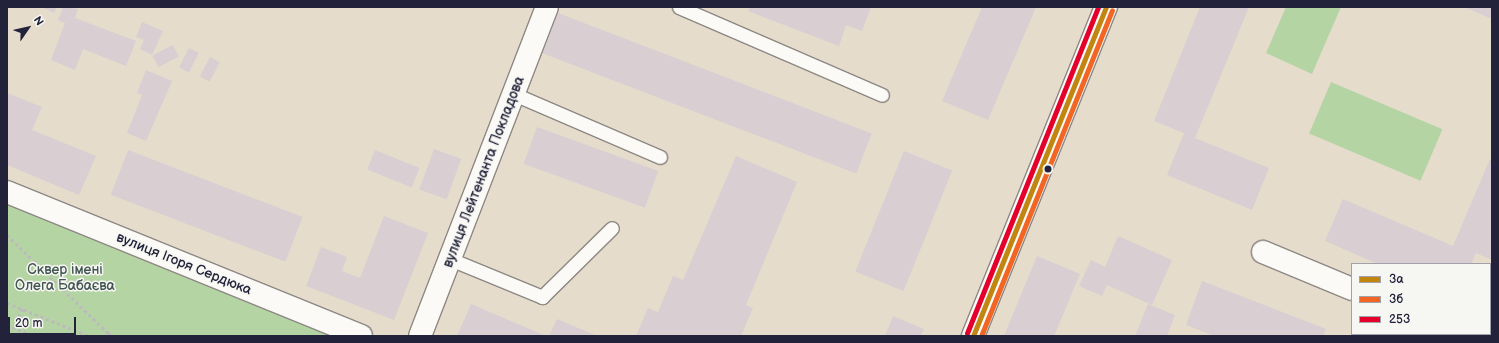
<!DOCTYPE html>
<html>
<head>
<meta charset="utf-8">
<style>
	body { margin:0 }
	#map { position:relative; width:1499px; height:343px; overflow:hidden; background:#e6dccc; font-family:"Balsamiq Sans",sans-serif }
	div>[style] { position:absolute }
	.green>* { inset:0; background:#b5d4a4; transform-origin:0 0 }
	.building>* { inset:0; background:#d9ced2; transform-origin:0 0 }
	.path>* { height:2.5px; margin-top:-1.25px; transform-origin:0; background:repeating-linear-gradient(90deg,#bcbaba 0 3px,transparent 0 6px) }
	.roads { filter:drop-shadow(1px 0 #8d8884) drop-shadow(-1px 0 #8d8884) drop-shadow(0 1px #8d8884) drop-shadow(0 -1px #8d8884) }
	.service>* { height:13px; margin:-6.5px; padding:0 6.5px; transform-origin:6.5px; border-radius:6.5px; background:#fbfaf7 }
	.minor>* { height:22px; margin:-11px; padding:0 11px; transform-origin:11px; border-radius:11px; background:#fbfaf7 }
	.tertiary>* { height:22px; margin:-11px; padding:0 11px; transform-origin:11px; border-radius:11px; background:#fbfaf7 }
	.bus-1>* { height:5px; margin:-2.5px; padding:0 2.5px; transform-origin:2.5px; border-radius:2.5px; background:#c2850f }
	.bus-2>* { height:5px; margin:-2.5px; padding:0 2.5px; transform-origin:2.5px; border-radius:2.5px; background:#f26522 }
	.bus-3>* { height:5px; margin:-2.5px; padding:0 2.5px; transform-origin:2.5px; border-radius:2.5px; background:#e4002b }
	.dots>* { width:11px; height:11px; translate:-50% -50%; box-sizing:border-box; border:2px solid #f6f6f2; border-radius:50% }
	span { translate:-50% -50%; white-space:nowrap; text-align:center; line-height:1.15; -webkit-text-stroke:3px #f6f6f2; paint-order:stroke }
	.street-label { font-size:14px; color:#22223b }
	.park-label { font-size:14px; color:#425551 }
	.frame { position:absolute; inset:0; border:8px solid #22223b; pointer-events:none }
	.legend { position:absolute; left:1351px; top:263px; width:140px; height:72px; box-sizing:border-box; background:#f6f6f2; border:1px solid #a1a1a9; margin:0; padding:5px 7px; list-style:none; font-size:12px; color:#22223b }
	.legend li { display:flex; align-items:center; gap:8px; height:20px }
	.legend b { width:20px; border:1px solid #a1a1a9 }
	.north { position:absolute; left:8px; top:8px; width:40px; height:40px; -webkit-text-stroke:3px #f6f6f2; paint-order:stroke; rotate:56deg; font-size:11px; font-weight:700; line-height:16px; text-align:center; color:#22223b }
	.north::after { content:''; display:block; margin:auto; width:14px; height:18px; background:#22223b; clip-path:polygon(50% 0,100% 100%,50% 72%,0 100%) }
	.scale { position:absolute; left:8px; top:317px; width:68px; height:18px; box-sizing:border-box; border:2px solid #22223b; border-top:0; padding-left:5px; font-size:12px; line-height:14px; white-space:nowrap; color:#22223b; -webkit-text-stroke:3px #f6f6f2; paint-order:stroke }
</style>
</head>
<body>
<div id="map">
	<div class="green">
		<div style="clip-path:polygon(1286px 7px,1341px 7px,1312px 74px,1266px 53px)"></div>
		<div style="left:1331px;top:82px;width:121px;height:56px;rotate:23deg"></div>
		<div style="clip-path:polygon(7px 191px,364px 336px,7px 336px)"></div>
	</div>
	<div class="building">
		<div style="clip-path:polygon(42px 7px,57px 7px,54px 13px)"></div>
		<div style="clip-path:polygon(63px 7px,78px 9px,75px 18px,136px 41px,126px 66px,83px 49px,75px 70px,51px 60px,65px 23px,58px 20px)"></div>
		<div style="clip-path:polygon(750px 7px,871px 7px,862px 31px,846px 25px,839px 46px,748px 11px)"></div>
		<div style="clip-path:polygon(982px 7px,1036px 7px,988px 120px,942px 101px)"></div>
		<div style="clip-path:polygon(1200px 7px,1249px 7px,1195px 138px,1269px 168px,1252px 210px,1167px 175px,1184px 133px,1154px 121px)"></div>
		<div style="clip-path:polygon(1464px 7px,1492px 7px,1492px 19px)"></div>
		<div style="left:558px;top:13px;width:336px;height:43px;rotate:21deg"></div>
		<div style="clip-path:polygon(142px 22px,163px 31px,152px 55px,140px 49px,144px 40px,136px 37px)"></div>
		<div style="left:173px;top:45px;width:13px;height:23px;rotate:63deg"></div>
		<div style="left:189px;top:48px;width:11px;height:22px;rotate:27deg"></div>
		<div style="left:210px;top:57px;width:11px;height:22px;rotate:27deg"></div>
		<div style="clip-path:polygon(146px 70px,172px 81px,146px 141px,127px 133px,142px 95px,137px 93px)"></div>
		<div style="clip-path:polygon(7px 93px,42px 107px,32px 130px,96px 156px,79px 195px,7px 165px)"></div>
		<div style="left:537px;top:127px;width:129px;height:39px;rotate:20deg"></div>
		<div style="left:434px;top:149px;width:29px;height:43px;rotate:20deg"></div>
		<div style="left:128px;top:150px;width:187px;height:48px;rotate:21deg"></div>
		<div style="left:375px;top:150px;width:48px;height:21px;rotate:22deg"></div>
		<div style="left:904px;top:151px;width:52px;height:130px;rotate:22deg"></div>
		<div style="clip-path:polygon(736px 156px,797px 182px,746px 305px,753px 308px,741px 336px,636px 336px,648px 308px,658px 312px,673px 276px,683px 280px)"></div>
		<div style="clip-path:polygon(1490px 159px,1492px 160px,1492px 260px,1476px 253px,1471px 264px,1378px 264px,1325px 241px,1343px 199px,1453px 246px)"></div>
		<div style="clip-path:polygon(384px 216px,428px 233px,394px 320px,306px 286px,321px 247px,347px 257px,342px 271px,360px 278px)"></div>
		<div style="clip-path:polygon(1118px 236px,1172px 260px,1152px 305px,1107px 285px,1102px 296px,1079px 286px,1091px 260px,1105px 267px)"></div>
		<div style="clip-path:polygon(1037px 256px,1080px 274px,1054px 336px,1004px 336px)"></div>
		<div style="clip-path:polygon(1202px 281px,1326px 329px,1323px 336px,1215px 336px,1186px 325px)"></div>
		<div style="clip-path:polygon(471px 304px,546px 336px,457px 336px)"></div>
		<div style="clip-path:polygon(1148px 304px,1175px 315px,1167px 336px,1135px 336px)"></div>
		<div style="clip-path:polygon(893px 316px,924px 329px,921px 336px,885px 336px)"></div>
		<div style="clip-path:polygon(557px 319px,597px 336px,549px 336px)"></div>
	</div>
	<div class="path">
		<div style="left:7px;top:235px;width:141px;rotate:44.1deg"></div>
		<div style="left:108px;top:333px;width:7px;rotate:27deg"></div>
		<div style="left:7px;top:303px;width:88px;rotate:21.9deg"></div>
		<div style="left:7px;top:325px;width:29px;rotate:22deg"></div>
		<div style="left:14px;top:328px;width:21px;rotate:-67deg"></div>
	</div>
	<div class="roads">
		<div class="service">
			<div style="left:679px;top:7px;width:221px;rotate:23.4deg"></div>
			<div style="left:514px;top:94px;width:159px;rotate:23.3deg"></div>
			<div style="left:450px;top:259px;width:100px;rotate:22.4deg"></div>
			<div style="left:542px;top:297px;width:98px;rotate:-44.6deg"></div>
		</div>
		<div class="minor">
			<div style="left:1263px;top:252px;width:96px;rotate:22.6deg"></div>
			<div style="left:1461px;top:334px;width:5px;rotate:22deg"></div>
			<div style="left:420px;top:336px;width:353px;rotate:-68.9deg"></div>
		</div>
		<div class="tertiary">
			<div style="left:7px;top:192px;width:382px;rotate:22.1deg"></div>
			<div style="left:973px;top:336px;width:355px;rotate:-68deg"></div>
		</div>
	</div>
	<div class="bus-1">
		<div style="left:973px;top:336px;width:355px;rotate:-68deg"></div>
	</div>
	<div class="bus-2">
		<div style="left:981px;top:336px;width:351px;rotate:-68.1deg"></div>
	</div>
	<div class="bus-3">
		<div style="left:967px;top:333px;width:351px;rotate:-68.1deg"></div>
	</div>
	<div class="dots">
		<div style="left:1048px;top:169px;background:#22223b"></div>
	</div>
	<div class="street-label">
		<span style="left:484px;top:172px;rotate:-69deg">вулиця Лейтенанта Покладова</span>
		<span style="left:184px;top:264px;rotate:22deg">вулиця Ігоря Сердюка</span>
	</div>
	<div class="park-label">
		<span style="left:65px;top:278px">Сквер імені<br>Олега Бабаєва</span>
	</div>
	<div class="frame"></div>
	<ul class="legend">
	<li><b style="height:5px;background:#c2850f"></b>3а</li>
	<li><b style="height:5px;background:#f26522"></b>3б</li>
	<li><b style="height:5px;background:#e4002b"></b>253</li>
	</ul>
	<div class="north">N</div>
	<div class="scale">20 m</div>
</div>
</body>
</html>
